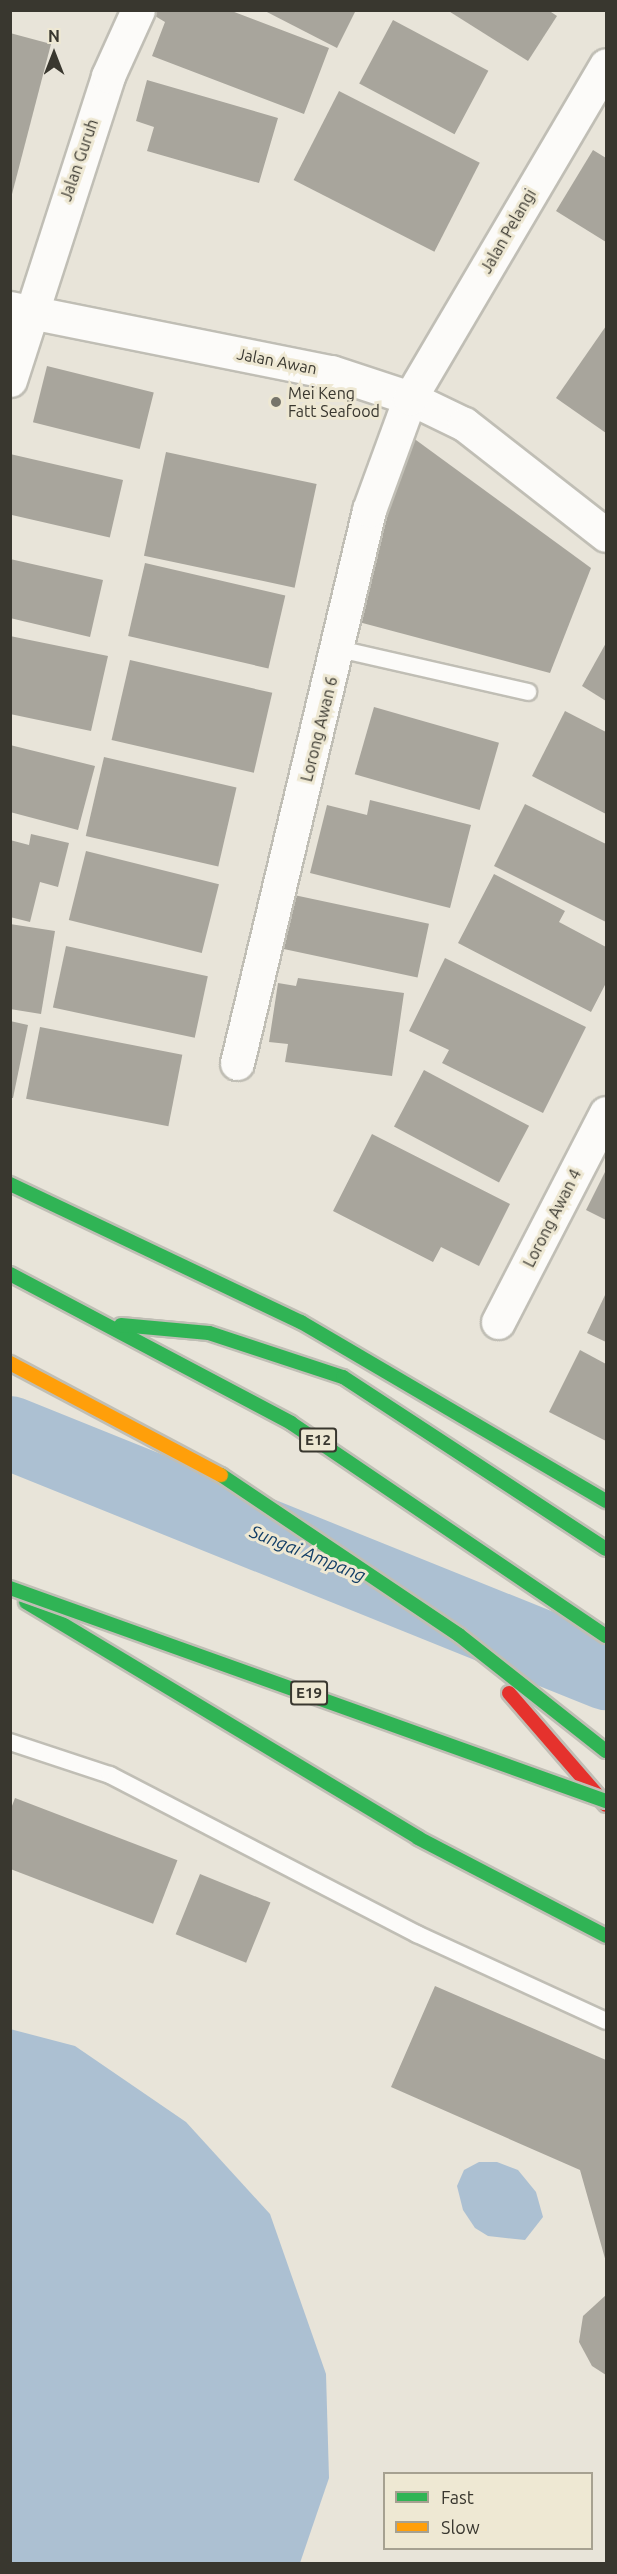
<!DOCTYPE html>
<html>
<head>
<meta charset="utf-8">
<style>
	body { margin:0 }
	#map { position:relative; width:617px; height:2574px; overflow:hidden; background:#e8e4d9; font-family:Ubuntu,sans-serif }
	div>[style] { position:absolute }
	.water>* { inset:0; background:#acc0d2 }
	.river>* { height:74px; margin:-37px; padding:0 37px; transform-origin:37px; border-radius:37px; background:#acc0d2 }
	.building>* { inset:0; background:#a8a59c; transform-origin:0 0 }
	.roads { filter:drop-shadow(2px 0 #c0beb5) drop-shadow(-2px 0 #c0beb5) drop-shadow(0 2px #c0beb5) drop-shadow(0 -2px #c0beb5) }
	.lane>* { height:16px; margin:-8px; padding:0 8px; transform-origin:8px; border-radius:8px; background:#fcfbf9 }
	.street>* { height:33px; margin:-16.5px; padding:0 16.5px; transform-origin:16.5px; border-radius:16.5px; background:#fcfbf9 }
	.fast>* { height:14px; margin:-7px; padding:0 7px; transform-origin:7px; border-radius:7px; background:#30b455 }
	.slow>* { height:14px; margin:-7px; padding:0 7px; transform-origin:7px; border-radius:7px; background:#ff9f0a }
	.jam>* { height:14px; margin:-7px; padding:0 7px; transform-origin:7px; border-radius:7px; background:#e5322d }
	.bridges { filter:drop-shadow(2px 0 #c0beb5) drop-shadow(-2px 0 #c0beb5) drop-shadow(0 2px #c0beb5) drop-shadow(0 -2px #c0beb5) }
	.fast-bridge>* { height:14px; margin:-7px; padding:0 7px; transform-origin:7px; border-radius:7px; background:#30b455 }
	.dots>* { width:16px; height:16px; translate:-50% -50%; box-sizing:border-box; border:3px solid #eee8d3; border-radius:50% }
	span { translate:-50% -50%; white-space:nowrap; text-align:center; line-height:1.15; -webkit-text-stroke:6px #eee8d3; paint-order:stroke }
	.shield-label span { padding:2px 4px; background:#eee8d3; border:2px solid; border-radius:4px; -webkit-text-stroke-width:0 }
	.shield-label { font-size:15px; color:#39372f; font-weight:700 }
	.street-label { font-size:16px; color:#39372f }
	.poi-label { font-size:16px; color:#39372f }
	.left { translate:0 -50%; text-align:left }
	.water-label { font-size:18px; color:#123e66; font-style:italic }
	.frame { position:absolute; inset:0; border:12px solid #39372f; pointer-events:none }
	.legend { position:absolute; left:383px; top:2472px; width:210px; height:78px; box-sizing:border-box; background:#eee8d3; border:2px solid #a6a191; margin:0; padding:8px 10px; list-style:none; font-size:18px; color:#39372f }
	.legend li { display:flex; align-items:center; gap:12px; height:30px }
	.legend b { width:30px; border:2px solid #a6a191 }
	.north { position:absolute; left:24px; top:24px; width:60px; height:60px; -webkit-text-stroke:4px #eee8d3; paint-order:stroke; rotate:0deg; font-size:16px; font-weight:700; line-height:24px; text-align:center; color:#39372f }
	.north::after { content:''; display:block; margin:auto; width:21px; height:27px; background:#39372f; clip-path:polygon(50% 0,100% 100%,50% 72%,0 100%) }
</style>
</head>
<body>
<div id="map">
	<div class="water">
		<div style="clip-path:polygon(10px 2029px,75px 2046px,186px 2122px,270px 2214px,326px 2374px,329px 2478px,300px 2563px,11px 2563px)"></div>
		<div style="clip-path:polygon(497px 2162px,518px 2170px,536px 2192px,543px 2217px,525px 2240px,488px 2236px,475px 2228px,463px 2210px,457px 2186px,464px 2170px,479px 2162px)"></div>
	</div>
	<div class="river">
		<div style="left:10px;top:1433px;width:643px;rotate:21.93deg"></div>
	</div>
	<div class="building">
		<div style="clip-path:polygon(145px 10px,229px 10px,329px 48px,304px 114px,152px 56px,165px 22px)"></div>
		<div style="clip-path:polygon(263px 10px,356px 10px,337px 48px)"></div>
		<div style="clip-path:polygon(447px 10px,548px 10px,557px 16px,528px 61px)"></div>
		<div style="left:393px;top:20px;width:108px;height:72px;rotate:28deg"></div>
		<div style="clip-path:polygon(10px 33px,51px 44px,11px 198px,10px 198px)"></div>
		<div style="clip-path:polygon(147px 80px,278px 118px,259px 183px,147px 151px,154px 127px,136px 121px)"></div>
		<div style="left:339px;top:91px;width:158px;height:100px;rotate:27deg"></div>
		<div style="clip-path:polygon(593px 150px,606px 158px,606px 242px,556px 211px)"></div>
		<div style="clip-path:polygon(606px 326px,606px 433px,556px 398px)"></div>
		<div style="left:47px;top:366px;width:110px;height:58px;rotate:14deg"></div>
		<div style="clip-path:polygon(405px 432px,591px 568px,550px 673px,355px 621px)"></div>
		<div style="left:166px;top:452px;width:154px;height:106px;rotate:12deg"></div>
		<div style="left:10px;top:454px;width:116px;height:59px;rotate:13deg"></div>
		<div style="clip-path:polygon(10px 559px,103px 580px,90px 637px,10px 618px)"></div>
		<div style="left:145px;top:563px;width:144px;height:75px;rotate:13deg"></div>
		<div style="clip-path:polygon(10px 636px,108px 656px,91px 731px,10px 714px)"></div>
		<div style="clip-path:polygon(606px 643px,606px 701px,582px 686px)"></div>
		<div style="left:130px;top:660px;width:146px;height:82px;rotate:13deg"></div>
		<div style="left:374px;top:707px;width:130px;height:70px;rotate:16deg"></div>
		<div style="clip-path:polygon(565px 711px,606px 732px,606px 814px,532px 776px)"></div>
		<div style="clip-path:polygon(10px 745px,95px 766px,78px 830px,10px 812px)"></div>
		<div style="left:104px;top:757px;width:136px;height:81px;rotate:13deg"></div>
		<div style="clip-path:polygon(370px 800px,471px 825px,450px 908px,310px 873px,327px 805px,367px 815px)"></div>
		<div style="clip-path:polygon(525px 804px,606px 844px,606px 922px,494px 866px)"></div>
		<div style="clip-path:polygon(31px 834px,69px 843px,58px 887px,40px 882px,30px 922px,10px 917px,10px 840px,29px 845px)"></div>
		<div style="left:86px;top:851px;width:137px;height:71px;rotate:14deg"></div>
		<div style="clip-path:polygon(494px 874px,565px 911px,559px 922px,606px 947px,606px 983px,591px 1012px,458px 943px)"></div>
		<div style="left:294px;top:895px;width:138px;height:55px;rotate:12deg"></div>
		<div style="clip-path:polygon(10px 924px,55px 931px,41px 1014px,10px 1009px)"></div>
		<div style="left:66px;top:946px;width:145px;height:63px;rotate:12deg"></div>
		<div style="clip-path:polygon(445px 958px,586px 1027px,543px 1113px,442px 1063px,449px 1050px,409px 1031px)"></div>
		<div style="clip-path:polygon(298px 978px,404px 993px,392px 1076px,285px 1062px,288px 1044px,269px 1042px,278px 983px,296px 986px)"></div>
		<div style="clip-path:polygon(10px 1021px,28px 1025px,13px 1098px,10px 1098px)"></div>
		<div style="left:40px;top:1027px;width:145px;height:73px;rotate:11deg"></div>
		<div style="left:424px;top:1070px;width:119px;height:64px;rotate:28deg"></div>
		<div style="clip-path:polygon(372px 1134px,510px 1204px,479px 1266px,441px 1247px,433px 1262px,333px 1211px)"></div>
		<div style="clip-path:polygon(606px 1170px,606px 1220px,586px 1210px)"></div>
		<div style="clip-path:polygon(606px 1293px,606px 1342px,587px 1333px)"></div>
		<div style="clip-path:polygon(580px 1350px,606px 1364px,606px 1441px,549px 1412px)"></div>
		<div style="left:15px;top:1798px;width:174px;height:68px;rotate:21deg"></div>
		<div style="left:200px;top:1874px;width:76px;height:65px;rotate:22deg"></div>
		<div style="clip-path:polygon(435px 1986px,606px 2060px,606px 2262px,580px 2170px,391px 2087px)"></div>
		<div style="clip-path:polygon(606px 2295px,606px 2375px,592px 2366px,579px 2342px,583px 2316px)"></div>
	</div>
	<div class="roads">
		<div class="lane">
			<div style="left:339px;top:649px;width:194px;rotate:12.8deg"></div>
			<div style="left:10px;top:1742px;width:105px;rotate:18.3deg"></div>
			<div style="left:110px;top:1775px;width:346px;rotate:27.4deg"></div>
			<div style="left:417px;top:1934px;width:208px;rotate:24.7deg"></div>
		</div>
		<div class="street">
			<div style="left:10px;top:308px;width:327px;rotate:11.3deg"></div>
			<div style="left:331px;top:372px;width:83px;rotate:18.2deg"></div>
			<div style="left:410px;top:398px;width:60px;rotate:25.7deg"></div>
			<div style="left:464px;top:424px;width:180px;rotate:38deg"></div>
			<div style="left:10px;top:380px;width:319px;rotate:-72.1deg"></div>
			<div style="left:108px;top:76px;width:72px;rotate:-65.6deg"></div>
			<div style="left:237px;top:1063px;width:569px;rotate:-76.57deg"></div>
			<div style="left:369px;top:510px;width:119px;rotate:-69.9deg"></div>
			<div style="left:410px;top:398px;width:386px;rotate:-59.5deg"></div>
			<div style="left:498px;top:1322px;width:235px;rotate:-62.7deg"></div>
		</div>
		<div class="fast">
			<div style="left:10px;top:1184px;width:322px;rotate:25.4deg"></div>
			<div style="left:301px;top:1322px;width:354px;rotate:30.4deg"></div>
			<div style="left:10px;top:1274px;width:318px;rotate:27.9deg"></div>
			<div style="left:291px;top:1423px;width:380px;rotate:34.1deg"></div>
			<div style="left:121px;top:1325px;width:88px;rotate:5.2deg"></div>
			<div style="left:209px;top:1333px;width:141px;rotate:18.2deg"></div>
			<div style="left:343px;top:1377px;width:314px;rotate:33.2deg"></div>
			<div style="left:221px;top:1475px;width:287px;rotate:33.9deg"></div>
			<div style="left:459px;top:1635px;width:187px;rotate:38.3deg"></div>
			<div style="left:26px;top:1602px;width:458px;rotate:31deg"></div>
			<div style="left:418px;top:1838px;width:212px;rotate:27.5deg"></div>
		</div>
		<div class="slow">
			<div style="left:10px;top:1363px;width:239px;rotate:28deg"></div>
		</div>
		<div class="jam">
			<div style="left:509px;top:1693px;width:148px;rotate:49.1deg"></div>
		</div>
	</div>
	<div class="bridges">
		<div class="fast-bridge">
			<div style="left:10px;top:1588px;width:633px;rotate:19.67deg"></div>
		</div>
	</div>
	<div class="dots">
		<div style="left:276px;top:402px;background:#76746a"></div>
	</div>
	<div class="shield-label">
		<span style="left:318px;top:1440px">E12</span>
		<span style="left:309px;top:1693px">E19</span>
	</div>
	<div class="street-label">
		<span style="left:79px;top:160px;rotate:-71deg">Jalan Guruh</span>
		<span style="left:508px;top:231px;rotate:-60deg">Jalan Pelangi</span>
		<span style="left:277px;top:361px;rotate:11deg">Jalan Awan</span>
		<span style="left:319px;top:729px;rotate:-76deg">Lorong Awan 6</span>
		<span style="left:552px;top:1218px;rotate:-63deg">Lorong Awan 4</span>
	</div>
	<div class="poi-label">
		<span class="left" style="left:288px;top:402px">Mei Keng<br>Fatt Seafood</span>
	</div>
	<div class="water-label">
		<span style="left:308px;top:1553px;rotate:22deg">Sungai Ampang</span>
	</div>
	<div class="frame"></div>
	<ul class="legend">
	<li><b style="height:8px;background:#30b455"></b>Fast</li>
	<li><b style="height:8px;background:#ff9f0a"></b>Slow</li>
	</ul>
	<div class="north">N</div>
</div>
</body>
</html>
